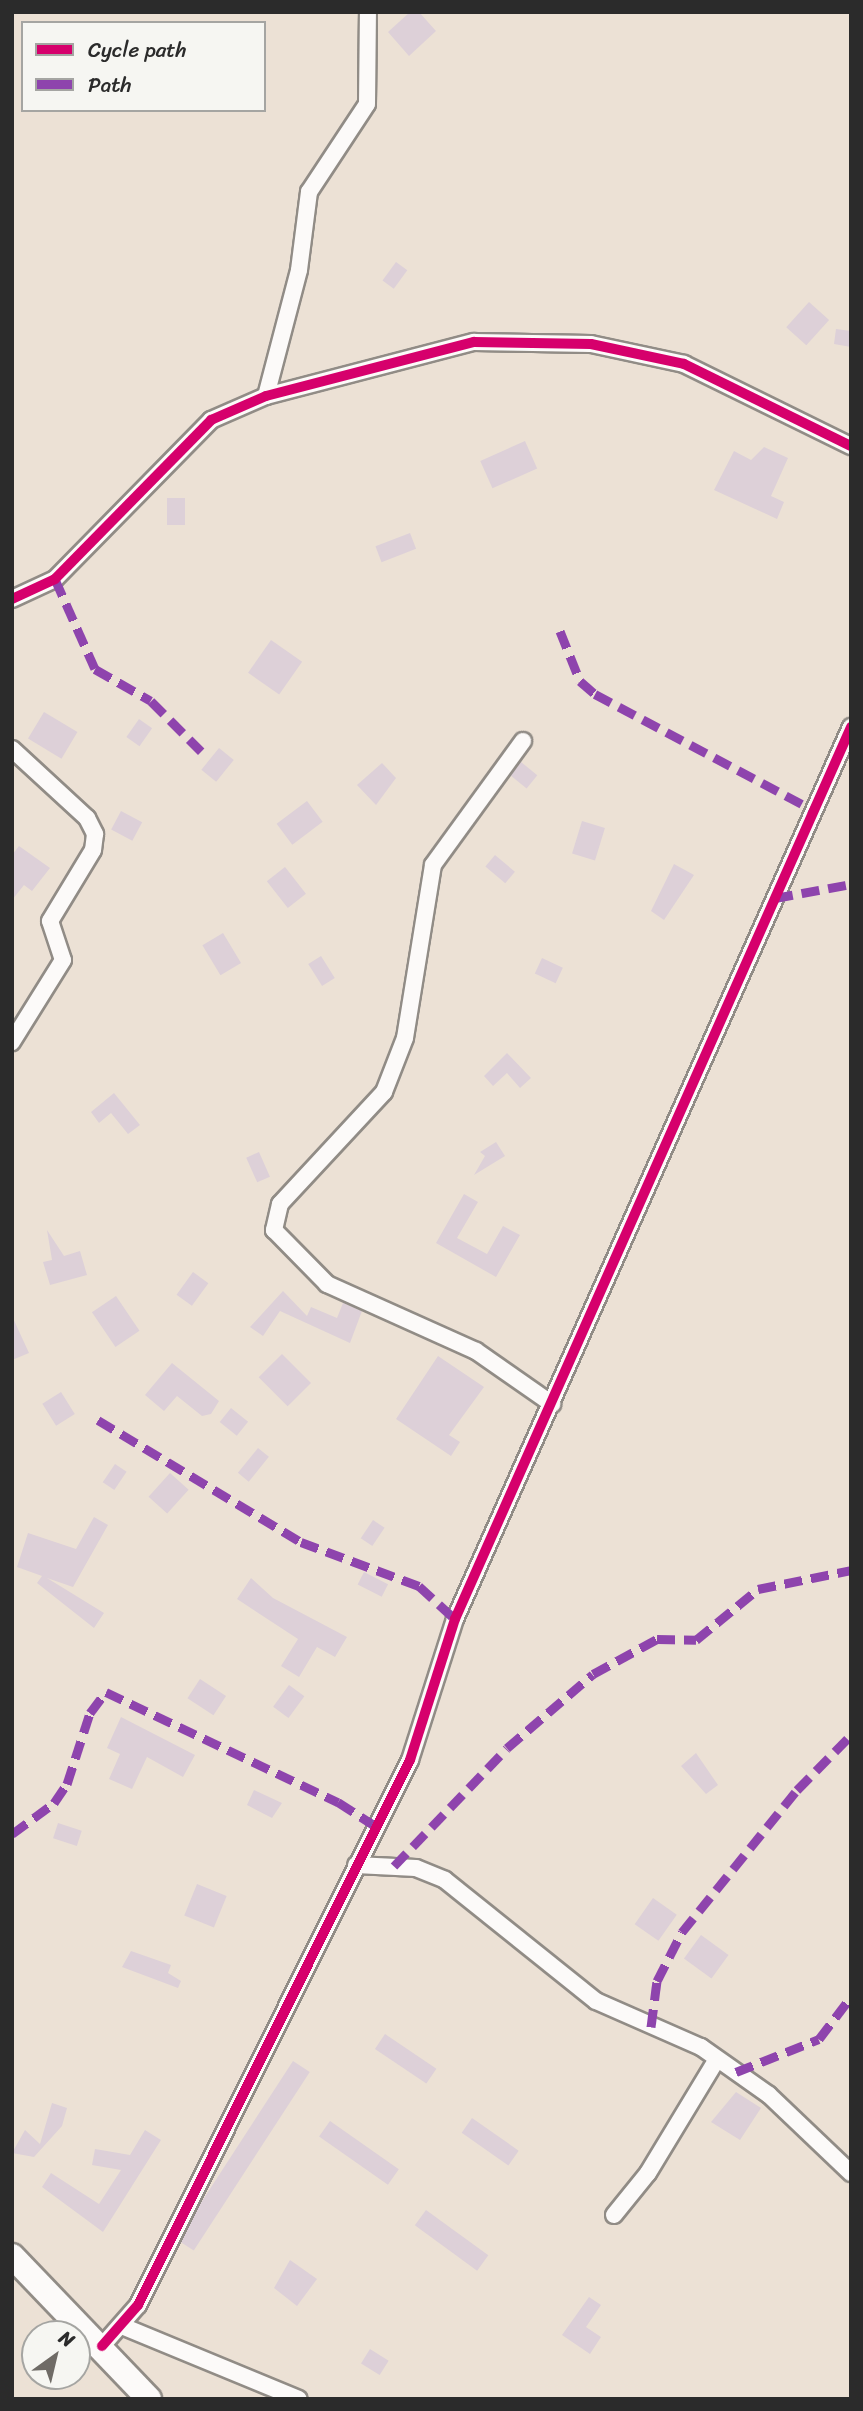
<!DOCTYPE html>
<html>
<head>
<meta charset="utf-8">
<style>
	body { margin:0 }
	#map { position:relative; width:863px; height:2411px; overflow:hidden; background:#ece1d5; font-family:Sriracha,sans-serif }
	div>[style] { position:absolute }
	.building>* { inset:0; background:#ddd0d8; transform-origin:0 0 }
	.roads { filter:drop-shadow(2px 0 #918c86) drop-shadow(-2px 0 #918c86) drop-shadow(0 2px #918c86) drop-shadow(0 -2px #918c86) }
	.street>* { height:16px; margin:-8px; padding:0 8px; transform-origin:8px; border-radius:8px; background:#fcfaf9 }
	.primary>* { height:24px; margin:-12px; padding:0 12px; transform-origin:12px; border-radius:12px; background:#fcfaf9 }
	.quiet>* { height:9px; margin-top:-4.5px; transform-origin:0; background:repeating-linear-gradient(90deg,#8e44ad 0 18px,transparent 0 27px) }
	.cycleway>* { height:10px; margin:-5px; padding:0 5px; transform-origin:5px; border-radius:5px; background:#d6006c }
	span { translate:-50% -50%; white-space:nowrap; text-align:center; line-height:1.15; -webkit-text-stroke:7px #f6f6f2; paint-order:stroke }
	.frame { position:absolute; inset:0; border:14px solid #2b2b2b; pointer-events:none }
	.legend { position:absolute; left:21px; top:21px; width:245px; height:91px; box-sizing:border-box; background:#f6f6f2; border:2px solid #a5a5a2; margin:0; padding:9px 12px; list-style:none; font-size:21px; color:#2b2b2b }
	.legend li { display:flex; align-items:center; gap:14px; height:35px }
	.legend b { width:35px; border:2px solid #a5a5a2 }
	.north { position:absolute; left:21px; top:2320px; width:70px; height:70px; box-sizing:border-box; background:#f6f6f2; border:2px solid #a5a5a2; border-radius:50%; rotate:34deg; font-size:19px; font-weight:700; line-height:28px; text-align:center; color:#2b2b2b }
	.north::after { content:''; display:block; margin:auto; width:24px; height:32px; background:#6f6b66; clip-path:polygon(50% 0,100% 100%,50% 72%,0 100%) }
</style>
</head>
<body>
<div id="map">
	<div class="building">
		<div style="clip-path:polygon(410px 12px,419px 12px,436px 31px,409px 56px,388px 32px)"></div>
		<div style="left:396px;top:262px;width:14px;height:23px;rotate:36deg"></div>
		<div style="left:809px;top:302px;width:27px;height:34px;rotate:42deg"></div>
		<div style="clip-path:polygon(836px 329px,851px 331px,851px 347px,834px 344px)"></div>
		<div style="left:525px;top:441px;width:30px;height:49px;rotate:66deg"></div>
		<div style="clip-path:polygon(764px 447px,788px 458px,771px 496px,784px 502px,777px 519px,714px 490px,734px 451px,751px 460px)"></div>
		<div style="left:167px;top:498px;width:18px;height:27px"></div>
		<div style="left:410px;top:533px;width:17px;height:37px;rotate:69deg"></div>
		<div style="left:271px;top:640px;width:38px;height:40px;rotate:35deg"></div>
		<div style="left:44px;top:712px;width:39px;height:31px;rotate:31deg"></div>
		<div style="left:139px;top:719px;width:16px;height:22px;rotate:35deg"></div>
		<div style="left:219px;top:748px;width:19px;height:28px;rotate:39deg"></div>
		<div style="left:521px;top:762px;width:21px;height:17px;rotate:39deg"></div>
		<div style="clip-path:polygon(382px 763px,396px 778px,376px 805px,357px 785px)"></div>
		<div style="left:307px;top:801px;width:26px;height:38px;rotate:53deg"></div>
		<div style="left:121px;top:811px;width:24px;height:21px;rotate:28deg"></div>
		<div style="left:582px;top:821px;width:24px;height:34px;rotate:17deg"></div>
		<div style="clip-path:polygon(19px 846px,50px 868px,32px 891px,24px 885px,12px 900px,12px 855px)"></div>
		<div style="left:495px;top:855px;width:26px;height:15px;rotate:40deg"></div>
		<div style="clip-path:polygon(674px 864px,694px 875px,664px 920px,651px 911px)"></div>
		<div style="left:285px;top:867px;width:34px;height:23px;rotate:52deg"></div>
		<div style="left:223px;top:933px;width:35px;height:24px;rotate:59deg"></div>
		<div style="left:321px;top:956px;width:26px;height:15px;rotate:58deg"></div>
		<div style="left:542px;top:958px;width:23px;height:17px;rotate:25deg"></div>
		<div style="clip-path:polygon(507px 1053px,531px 1078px,520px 1088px,507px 1073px,493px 1086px,484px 1076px)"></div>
		<div style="clip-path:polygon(114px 1093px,140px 1125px,128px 1134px,111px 1113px,99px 1123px,91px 1112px)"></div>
		<div style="clip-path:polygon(496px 1142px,505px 1156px,474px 1175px,485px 1156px,480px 1152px)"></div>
		<div style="left:259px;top:1152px;width:27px;height:14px;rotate:66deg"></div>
		<div style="clip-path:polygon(464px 1194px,478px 1202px,457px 1238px,487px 1254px,503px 1226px,520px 1235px,496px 1277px,436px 1243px)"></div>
		<div style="clip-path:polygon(47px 1230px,64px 1256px,80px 1251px,87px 1275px,50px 1285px,43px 1262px,52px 1260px)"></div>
		<div style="left:193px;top:1272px;width:19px;height:28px;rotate:36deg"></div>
		<div style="clip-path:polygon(283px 1291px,307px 1316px,311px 1307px,337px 1318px,343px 1303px,362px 1311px,350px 1343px,280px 1311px,263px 1336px,250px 1327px)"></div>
		<div style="left:116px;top:1296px;width:42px;height:29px;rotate:56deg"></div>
		<div style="clip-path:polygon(12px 1316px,29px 1353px,12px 1360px)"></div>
		<div style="left:282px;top:1354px;width:41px;height:33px;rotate:45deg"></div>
		<div style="clip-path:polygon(438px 1356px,484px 1387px,449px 1435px,460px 1442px,451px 1456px,396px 1419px)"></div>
		<div style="clip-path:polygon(172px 1363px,219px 1401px,211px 1414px,202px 1416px,177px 1396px,164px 1411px,145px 1395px)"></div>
		<div style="left:61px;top:1392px;width:26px;height:22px;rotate:58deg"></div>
		<div style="left:231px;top:1408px;width:22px;height:18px;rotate:39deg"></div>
		<div style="left:258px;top:1448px;width:14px;height:32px;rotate:39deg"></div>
		<div style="left:115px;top:1464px;width:14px;height:22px;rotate:34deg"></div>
		<div style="left:170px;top:1473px;width:25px;height:32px;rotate:42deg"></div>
		<div style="clip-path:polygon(94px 1517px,108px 1525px,73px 1587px,47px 1578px,104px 1613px,94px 1628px,37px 1583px,42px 1576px,17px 1567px,28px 1533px,76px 1549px)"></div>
		<div style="left:373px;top:1520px;width:14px;height:22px;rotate:34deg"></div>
		<div style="left:364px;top:1572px;width:27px;height:14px;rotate:27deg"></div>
		<div style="clip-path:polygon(251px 1578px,273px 1598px,347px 1637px,335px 1657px,317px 1647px,299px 1677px,281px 1666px,298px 1639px,237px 1599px)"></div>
		<div style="left:200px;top:1679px;width:31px;height:23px;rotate:33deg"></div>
		<div style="left:289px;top:1685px;width:19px;height:27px;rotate:36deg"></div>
		<div style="clip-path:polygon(121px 1717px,195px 1755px,183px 1777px,147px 1757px,132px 1789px,109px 1779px,120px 1754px,107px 1748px)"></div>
		<div style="clip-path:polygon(696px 1753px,718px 1785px,706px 1794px,681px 1766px)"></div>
		<div style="clip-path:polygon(254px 1790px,282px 1803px,272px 1818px,247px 1805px)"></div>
		<div style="left:58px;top:1823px;width:25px;height:16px;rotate:18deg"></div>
		<div style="left:197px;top:1884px;width:32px;height:34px;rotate:22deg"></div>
		<div style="left:653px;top:1898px;width:29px;height:32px;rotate:35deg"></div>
		<div style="left:701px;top:1935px;width:34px;height:29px;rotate:36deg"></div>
		<div style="clip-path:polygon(131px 1951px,171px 1965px,168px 1973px,181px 1981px,178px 1988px,122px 1967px)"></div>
		<div style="left:385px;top:2034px;width:62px;height:18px;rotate:34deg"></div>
		<div style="left:293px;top:2061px;width:20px;height:213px;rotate:33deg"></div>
		<div style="clip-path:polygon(736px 2092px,761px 2108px,740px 2140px,711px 2122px)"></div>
		<div style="clip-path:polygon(52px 2103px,67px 2108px,62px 2126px,34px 2157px,12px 2153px,25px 2130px,40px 2144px)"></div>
		<div style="left:472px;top:2118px;width:57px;height:18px;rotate:35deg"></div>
		<div style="left:330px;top:2121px;width:84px;height:19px;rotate:35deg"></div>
		<div style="clip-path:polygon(145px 2130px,161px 2140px,103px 2232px,42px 2187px,51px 2173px,99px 2204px,121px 2170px,92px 2165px,95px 2149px,130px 2155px)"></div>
		<div style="left:426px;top:2210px;width:77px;height:19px;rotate:36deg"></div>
		<div style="clip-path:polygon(290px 2260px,317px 2279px,297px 2306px,274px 2288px)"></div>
		<div style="clip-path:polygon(589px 2297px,601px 2305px,586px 2327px,601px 2337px,590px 2354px,562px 2335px)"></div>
		<div style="left:370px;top:2349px;width:22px;height:17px;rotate:32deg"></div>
	</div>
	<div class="roads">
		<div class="street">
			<div style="left:266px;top:396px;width:130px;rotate:-75.3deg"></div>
			<div style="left:299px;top:270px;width:79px;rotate:-82.7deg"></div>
			<div style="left:309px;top:192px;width:105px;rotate:-56.6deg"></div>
			<div style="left:367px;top:104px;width:92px;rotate:-89.4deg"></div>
			<div style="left:12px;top:599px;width:47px;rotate:-24.9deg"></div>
			<div style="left:55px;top:579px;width:223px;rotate:-45.5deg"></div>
			<div style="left:211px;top:420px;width:60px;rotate:-23.6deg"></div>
			<div style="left:266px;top:396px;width:215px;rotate:-14.6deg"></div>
			<div style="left:474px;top:342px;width:117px;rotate:1deg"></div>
			<div style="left:591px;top:344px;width:95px;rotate:12.1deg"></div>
			<div style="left:684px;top:364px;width:186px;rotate:26.2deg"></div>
			<div style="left:523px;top:741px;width:153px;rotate:126deg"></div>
			<div style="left:433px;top:865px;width:175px;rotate:99.2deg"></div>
			<div style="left:405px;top:1038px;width:58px;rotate:111.3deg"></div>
			<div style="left:384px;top:1092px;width:153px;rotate:132.9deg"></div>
			<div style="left:280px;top:1204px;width:27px;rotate:103deg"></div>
			<div style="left:274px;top:1230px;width:76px;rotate:45.5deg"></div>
			<div style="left:327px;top:1284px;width:163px;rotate:24.2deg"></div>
			<div style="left:476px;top:1351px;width:93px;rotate:34.9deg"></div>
			<div style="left:12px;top:749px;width:102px;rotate:42.6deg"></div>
			<div style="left:87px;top:818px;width:18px;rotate:63deg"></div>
			<div style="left:95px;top:834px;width:16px;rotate:97deg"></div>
			<div style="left:93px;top:850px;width:83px;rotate:121.2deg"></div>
			<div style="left:50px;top:921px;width:41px;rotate:71.6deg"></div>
			<div style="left:63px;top:960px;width:97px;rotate:121.9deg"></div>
			<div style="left:356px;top:1865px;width:60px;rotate:2.9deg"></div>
			<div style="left:416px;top:1868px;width:31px;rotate:22deg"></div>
			<div style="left:445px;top:1880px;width:193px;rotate:38.7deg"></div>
			<div style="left:596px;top:2001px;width:115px;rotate:23.7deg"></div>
			<div style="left:701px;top:2047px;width:83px;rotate:35.2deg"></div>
			<div style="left:769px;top:2095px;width:113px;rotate:43.6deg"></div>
			<div style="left:614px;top:2215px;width:54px;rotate:-51deg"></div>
			<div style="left:648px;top:2173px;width:133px;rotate:-58.8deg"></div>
			<div style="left:122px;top:2326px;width:191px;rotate:22.4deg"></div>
			<div style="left:102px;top:2346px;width:55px;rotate:-48.7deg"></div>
			<div style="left:138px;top:2305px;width:609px;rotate:-63.48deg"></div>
			<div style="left:410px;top:1760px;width:148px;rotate:-72.3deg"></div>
			<div style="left:455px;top:1619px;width:976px;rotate:-66.06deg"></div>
		</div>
		<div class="primary">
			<div style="left:12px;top:2256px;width:198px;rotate:46.2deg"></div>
		</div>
	</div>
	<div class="quiet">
		<div style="left:55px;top:579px;width:98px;rotate:66deg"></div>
		<div style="left:95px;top:669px;width:64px;rotate:29.7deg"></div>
		<div style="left:151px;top:701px;width:71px;rotate:45deg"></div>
		<div style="left:560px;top:631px;width:54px;rotate:68.2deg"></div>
		<div style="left:580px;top:681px;width:20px;rotate:41deg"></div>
		<div style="left:595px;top:694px;width:249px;rotate:28deg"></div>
		<div style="left:775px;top:898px;width:77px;rotate:-10.4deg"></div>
		<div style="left:98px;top:1420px;width:237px;rotate:31deg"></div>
		<div style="left:301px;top:1542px;width:126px;rotate:20.4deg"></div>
		<div style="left:419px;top:1586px;width:49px;rotate:42.5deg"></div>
		<div style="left:12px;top:1834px;width:52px;rotate:-36.4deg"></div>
		<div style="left:54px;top:1803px;width:23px;rotate:-56deg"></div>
		<div style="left:67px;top:1784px;width:75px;rotate:-72.1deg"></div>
		<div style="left:90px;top:1713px;width:26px;rotate:-53deg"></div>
		<div style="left:106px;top:1692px;width:257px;rotate:25.4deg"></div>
		<div style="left:338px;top:1802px;width:46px;rotate:32.7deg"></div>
		<div style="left:394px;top:1866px;width:163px;rotate:-46.2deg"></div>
		<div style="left:507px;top:1748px;width:113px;rotate:-40.7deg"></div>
		<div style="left:593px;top:1674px;width:73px;rotate:-28.7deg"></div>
		<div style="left:657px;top:1639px;width:39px;rotate:1deg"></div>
		<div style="left:696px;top:1640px;width:80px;rotate:-39.4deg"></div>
		<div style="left:758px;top:1589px;width:95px;rotate:-11.5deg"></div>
		<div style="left:651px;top:2027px;width:46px;rotate:-82.6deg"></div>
		<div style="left:657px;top:1981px;width:55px;rotate:-63deg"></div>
		<div style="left:682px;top:1932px;width:183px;rotate:-51deg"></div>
		<div style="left:797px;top:1790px;width:77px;rotate:-45.5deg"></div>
		<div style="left:736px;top:2072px;width:89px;rotate:-21.7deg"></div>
		<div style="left:819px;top:2039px;width:53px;rotate:-52.7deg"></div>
	</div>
	<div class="cycleway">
		<div style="left:12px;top:599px;width:47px;rotate:-24.9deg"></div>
		<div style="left:55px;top:579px;width:223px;rotate:-45.5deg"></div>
		<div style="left:211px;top:420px;width:60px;rotate:-23.6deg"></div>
		<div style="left:266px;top:396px;width:215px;rotate:-14.6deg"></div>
		<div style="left:474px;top:342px;width:117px;rotate:1deg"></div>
		<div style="left:591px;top:344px;width:95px;rotate:12.1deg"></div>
		<div style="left:684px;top:364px;width:186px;rotate:26.2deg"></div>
		<div style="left:102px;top:2346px;width:55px;rotate:-48.7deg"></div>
		<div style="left:138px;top:2305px;width:609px;rotate:-63.48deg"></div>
		<div style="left:410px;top:1760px;width:148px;rotate:-72.3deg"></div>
		<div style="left:455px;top:1619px;width:976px;rotate:-66.06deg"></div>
	</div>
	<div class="frame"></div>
	<ul class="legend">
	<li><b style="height:9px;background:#d6006c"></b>Cycle path</li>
	<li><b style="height:9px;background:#8e44ad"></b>Path</li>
	</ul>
	<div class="north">N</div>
</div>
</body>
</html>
